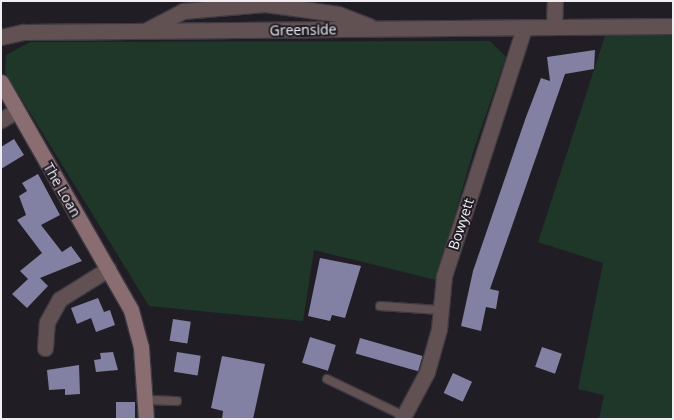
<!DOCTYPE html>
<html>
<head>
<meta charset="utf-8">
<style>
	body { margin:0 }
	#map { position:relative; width:674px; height:420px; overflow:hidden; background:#211d25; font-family:"Open Sans",sans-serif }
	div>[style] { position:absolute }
	.green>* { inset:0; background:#1e3728 }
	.building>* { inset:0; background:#8281a4; transform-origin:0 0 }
	.roads { filter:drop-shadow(1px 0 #3e3a42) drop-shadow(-1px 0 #3e3a42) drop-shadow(0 1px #3e3a42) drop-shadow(0 -1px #3e3a42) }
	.lane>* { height:8px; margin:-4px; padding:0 4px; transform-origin:4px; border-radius:4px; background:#625153 }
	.street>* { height:15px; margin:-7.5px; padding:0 7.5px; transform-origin:7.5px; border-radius:7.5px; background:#625153 }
	.secondary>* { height:15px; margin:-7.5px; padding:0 7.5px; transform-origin:7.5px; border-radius:7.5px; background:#896d70 }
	span { translate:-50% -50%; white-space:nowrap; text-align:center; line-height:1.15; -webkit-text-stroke:4px #211d25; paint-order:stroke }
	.street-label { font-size:14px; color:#f0edf3 }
	.frame { position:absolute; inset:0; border:2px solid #f0edf3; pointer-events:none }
</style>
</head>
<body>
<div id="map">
	<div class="green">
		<div style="clip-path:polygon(616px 29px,673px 30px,673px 419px,599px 419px,604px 395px,578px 389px,603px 263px,538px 242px,605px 36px)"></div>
		<div style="clip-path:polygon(490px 41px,506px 57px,474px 149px,436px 280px,314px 250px,303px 321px,149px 306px,5px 72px,6px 55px,30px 42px)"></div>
	</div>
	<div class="building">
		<div style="clip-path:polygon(595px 50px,594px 69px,565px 74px,490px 289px,499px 291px,496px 309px,486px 307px,481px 331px,461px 326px,473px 271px,526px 117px,541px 78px,550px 81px,547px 57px)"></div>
		<div style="clip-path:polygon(14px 139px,24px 155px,1px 169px,1px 147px)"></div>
		<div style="clip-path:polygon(38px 174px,60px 215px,41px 225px,62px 252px,71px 246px,82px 261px,40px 278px,48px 286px,27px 308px,12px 294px,28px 279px,20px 271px,42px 253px,17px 220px,26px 215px,19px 196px,27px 191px,22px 183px)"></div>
		<div style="clip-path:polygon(320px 258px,361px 266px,345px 318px,332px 315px,330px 321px,308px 316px)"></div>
		<div style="clip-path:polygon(98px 298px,104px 312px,110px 310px,115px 325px,96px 332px,91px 318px,77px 324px,71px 308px)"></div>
		<div style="left:173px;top:319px;width:18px;height:22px;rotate:9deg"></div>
		<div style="left:310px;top:337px;width:27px;height:27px;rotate:17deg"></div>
		<div style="left:360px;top:338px;width:65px;height:16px;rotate:16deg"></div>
		<div style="left:542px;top:347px;width:21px;height:21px;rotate:19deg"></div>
		<div style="clip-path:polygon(113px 352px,118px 370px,96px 372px,94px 360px,101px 359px,100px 353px)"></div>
		<div style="left:177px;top:352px;width:24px;height:20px;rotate:9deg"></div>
		<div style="clip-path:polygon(222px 356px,265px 364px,253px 419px,222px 419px,223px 411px,211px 408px)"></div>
		<div style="clip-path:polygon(79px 365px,80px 394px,65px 395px,65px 389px,49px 390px,47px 370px)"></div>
		<div style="left:453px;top:373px;width:21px;height:22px;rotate:25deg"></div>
		<div style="left:116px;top:402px;width:19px;height:17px"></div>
	</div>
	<div class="roads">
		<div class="lane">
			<div style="left:380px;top:306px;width:59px;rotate:3.9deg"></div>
			<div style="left:327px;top:379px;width:85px;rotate:25.7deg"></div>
			<div style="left:147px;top:400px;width:30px;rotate:2deg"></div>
		</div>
		<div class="street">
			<div style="left:554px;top:27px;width:26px;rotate:-88deg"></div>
			<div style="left:147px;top:30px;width:41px;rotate:-27.8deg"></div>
			<div style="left:183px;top:11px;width:82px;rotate:-4.9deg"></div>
			<div style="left:265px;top:4px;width:74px;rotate:7.8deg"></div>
			<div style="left:338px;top:14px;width:33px;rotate:21deg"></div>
			<div style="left:1px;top:37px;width:23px;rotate:-13deg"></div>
			<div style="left:23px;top:32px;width:650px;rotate:-0.53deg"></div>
			<div style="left:1px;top:120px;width:17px;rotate:-31deg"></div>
			<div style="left:45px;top:348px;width:26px;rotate:-86deg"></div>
			<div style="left:47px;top:322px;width:26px;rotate:-61deg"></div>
			<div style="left:60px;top:299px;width:57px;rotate:-32deg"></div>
			<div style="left:402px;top:419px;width:53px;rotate:-62deg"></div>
			<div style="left:427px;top:372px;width:45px;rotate:-74.4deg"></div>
			<div style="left:439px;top:329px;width:53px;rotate:-84.6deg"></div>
			<div style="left:444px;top:276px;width:261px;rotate:-72.1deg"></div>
		</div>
		<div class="secondary">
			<div style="left:1px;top:82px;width:262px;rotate:60.3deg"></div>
			<div style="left:131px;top:310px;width:39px;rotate:75deg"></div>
			<div style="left:141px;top:348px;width:71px;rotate:86deg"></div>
		</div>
	</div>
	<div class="street-label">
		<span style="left:303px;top:30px;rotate:-1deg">Greenside</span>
		<span style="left:62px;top:190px;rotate:60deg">The Loan</span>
		<span style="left:461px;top:224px;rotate:-72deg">Bowyett</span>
	</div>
	<div class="frame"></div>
</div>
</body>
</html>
